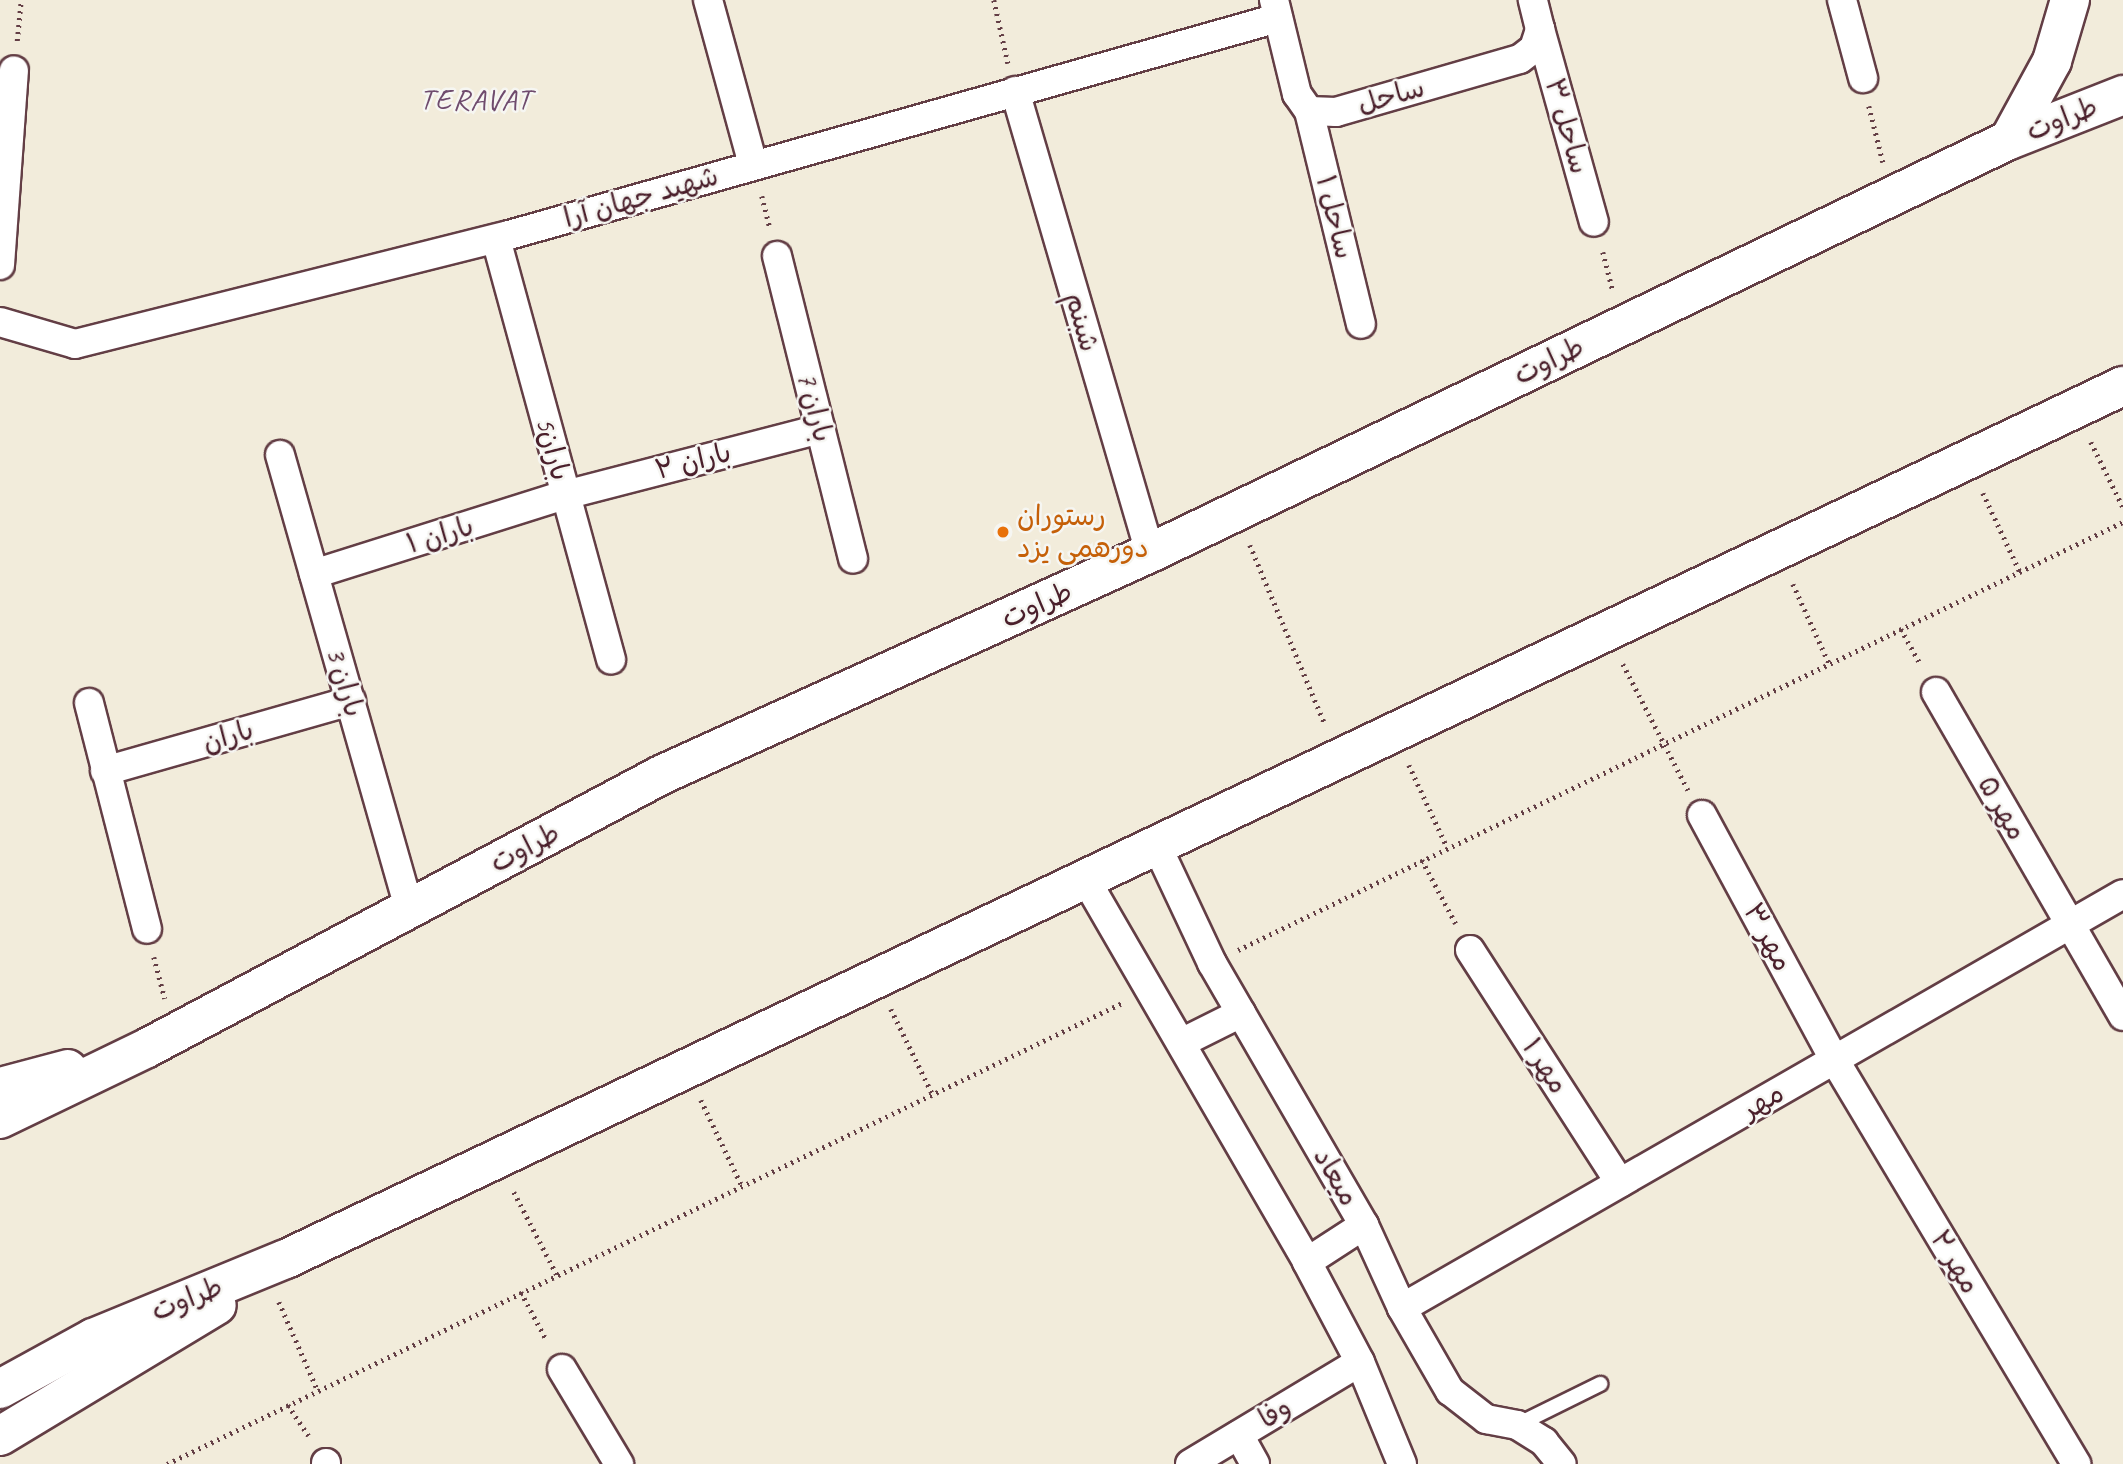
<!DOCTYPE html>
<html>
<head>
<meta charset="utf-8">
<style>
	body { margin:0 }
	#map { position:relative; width:2123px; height:1464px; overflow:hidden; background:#f2ecdb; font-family:Caveat,"Playpen Sans Arabic",sans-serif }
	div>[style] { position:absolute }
	.path>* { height:4.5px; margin-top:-2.25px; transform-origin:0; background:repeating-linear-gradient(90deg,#633e45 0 2px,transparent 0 7px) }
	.roads { filter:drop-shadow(2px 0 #633e45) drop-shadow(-2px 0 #633e45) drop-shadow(0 2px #633e45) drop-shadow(0 -2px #633e45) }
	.lane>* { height:14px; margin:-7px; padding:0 7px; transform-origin:7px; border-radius:7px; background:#fff }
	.street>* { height:28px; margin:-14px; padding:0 14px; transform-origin:14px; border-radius:14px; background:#fff }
	.secondary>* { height:38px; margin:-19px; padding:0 19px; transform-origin:19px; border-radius:19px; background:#fff }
	.dots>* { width:19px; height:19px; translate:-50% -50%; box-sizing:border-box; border:4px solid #f6f6f2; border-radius:50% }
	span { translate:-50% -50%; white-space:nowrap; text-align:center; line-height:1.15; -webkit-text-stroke:5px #f6f6f2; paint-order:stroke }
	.street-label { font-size:28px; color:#4a1f2b }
	.food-label { font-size:28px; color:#c56008 }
	.left { translate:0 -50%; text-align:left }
	.neighbourhood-label { font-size:30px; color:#6f4b6d; letter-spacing:2px }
</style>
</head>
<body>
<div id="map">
	<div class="path">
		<div style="left:994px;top:0;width:65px;rotate:77.5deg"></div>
		<div style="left:17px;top:41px;width:41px;rotate:-84.4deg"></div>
		<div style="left:1869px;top:106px;width:58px;rotate:76deg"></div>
		<div style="left:762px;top:196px;width:33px;rotate:76deg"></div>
		<div style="left:1603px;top:252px;width:40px;rotate:75.6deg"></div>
		<div style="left:2091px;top:442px;width:72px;rotate:63.8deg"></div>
		<div style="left:1983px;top:493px;width:87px;rotate:64.9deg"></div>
		<div style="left:1250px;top:545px;width:194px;rotate:67.3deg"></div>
		<div style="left:1793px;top:584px;width:87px;rotate:65.5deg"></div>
		<div style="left:1901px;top:629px;width:41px;rotate:60.9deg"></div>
		<div style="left:1623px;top:664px;width:142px;rotate:62.7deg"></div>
		<div style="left:1409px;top:765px;width:90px;rotate:65.1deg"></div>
		<div style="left:1422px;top:860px;width:72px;rotate:62deg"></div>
		<div style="left:1238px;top:950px;width:983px;rotate:-25.81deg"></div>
		<div style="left:154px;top:957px;width:43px;rotate:75.3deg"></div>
		<div style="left:891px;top:1009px;width:98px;rotate:64deg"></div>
		<div style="left:701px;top:1100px;width:98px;rotate:64.5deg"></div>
		<div style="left:514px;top:1192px;width:93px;rotate:62.6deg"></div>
		<div style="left:521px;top:1292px;width:55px;rotate:62deg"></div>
		<div style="left:279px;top:1302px;width:97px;rotate:66.3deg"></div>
		<div style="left:288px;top:1405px;width:37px;rotate:56deg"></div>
		<div style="left:167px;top:1464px;width:1060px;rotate:-25.77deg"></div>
	</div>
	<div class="roads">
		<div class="lane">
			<div style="left:1517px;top:1425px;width:93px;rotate:-26.3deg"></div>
		</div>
		<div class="street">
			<div style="left:708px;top:0;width:170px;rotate:74.7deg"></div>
			<div style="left:1274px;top:0;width:97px;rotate:76.3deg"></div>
			<div style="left:1297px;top:94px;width:21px;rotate:55deg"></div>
			<div style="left:1309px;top:111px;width:27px;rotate:2deg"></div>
			<div style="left:1336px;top:112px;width:191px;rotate:-16.1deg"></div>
			<div style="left:1520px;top:59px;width:18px;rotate:-38deg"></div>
			<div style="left:1534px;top:48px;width:20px;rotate:-72deg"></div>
			<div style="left:1540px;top:29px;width:30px;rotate:-104deg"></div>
			<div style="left:1842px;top:0;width:81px;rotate:74.9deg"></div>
			<div style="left:1540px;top:29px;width:200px;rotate:74.4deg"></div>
			<div style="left:1015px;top:91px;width:481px;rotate:73.7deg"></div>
			<div style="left:1309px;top:111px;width:219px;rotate:76.3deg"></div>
			<div style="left:496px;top:239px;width:436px;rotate:74.7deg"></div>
			<div style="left:777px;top:256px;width:312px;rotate:75.9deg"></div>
			<div style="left:0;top:265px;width:195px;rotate:-85.9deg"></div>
			<div style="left:0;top:322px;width:78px;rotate:16.3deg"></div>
			<div style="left:75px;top:344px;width:447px;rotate:-14.1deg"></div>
			<div style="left:509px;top:235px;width:799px;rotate:-15.76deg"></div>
			<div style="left:280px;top:455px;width:472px;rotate:74.1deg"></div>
			<div style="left:314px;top:574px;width:263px;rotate:-17.5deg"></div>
			<div style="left:565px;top:495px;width:264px;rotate:-14.5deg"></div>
			<div style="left:1936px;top:692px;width:374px;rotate:60deg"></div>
			<div style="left:89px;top:703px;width:233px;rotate:75.6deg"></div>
			<div style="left:105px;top:771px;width:256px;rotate:-15.9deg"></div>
			<div style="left:1702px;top:815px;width:277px;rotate:61.6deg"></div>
			<div style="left:1834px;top:1059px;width:472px;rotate:59.1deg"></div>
			<div style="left:1156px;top:844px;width:132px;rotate:64.8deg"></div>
			<div style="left:1212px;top:963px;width:303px;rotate:59.9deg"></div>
			<div style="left:1364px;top:1225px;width:91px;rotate:65.4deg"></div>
			<div style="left:1402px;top:1308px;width:96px;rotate:60deg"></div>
			<div style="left:1450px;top:1391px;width:46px;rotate:37.9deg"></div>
			<div style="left:1486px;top:1419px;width:32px;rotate:11deg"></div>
			<div style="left:1517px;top:1425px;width:32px;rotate:32deg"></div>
			<div style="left:1544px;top:1442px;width:28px;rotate:51deg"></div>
			<div style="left:1086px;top:880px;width:441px;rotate:59.9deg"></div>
			<div style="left:1307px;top:1262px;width:113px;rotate:62.1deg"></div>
			<div style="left:1360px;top:1362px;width:110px;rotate:67.6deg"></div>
			<div style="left:1470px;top:950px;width:277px;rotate:57.2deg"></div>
			<div style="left:1183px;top:1042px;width:65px;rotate:-26.6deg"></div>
			<div style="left:1307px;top:1262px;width:68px;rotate:-33deg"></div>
			<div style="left:1402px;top:1308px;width:831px;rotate:-29.86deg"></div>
			<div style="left:562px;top:1369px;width:111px;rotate:59deg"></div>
			<div style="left:1239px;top:1435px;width:33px;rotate:61deg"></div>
			<div style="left:326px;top:1463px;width:1px;rotate:90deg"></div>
			<div style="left:1190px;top:1464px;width:198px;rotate:-31deg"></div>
		</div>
		<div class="secondary">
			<div style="left:2009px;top:140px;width:90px;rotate:-61.4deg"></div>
			<div style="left:2052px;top:61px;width:64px;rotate:-73.6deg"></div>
			<div style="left:0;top:1087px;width:70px;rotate:-14.8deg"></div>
			<div style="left:0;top:1119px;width:163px;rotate:-25.8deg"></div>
			<div style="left:147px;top:1048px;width:582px;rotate:-27.97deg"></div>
			<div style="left:661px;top:775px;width:537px;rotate:-24.42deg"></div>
			<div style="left:1150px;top:553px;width:953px;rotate:-25.68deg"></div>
			<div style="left:2009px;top:140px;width:123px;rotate:-21.5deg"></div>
			<div style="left:0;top:1389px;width:106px;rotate:-28.7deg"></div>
			<div style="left:93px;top:1338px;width:209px;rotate:-22.3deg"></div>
			<div style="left:286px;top:1259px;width:2034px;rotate:-25.42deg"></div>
			<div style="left:0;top:1436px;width:253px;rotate:-31.1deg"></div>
		</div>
	</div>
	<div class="dots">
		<div style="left:1003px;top:532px;background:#e8710a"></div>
	</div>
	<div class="street-label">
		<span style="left:1391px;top:96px;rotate:-16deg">ساحل</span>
		<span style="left:2062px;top:119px;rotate:-22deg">طراوت</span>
		<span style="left:1567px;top:126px;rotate:74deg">ساحل ۳</span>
		<span style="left:641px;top:197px;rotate:-16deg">شهید جهان آرا</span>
		<span style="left:1335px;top:217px;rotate:76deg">ساحل ۱</span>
		<span style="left:1082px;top:322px;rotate:74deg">شبنم</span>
		<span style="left:1549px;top:361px;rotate:-26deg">طراوت</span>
		<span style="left:815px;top:407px;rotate:76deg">باران 7</span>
		<span style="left:553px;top:449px;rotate:75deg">باران5</span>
		<span style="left:693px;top:461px;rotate:-14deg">باران ۲</span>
		<span style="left:440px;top:535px;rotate:-17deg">باران ۱</span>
		<span style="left:1037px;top:605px;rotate:-24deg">طراوت</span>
		<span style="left:345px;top:682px;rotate:74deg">باران 3</span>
		<span style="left:228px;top:736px;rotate:-16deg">باران</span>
		<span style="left:2002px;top:808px;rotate:60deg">مهر ۵</span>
		<span style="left:525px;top:848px;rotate:-28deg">طراوت</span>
		<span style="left:1768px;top:937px;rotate:62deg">مهر ۳</span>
		<span style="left:1545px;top:1066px;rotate:57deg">مهر ۱</span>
		<span style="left:1763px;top:1101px;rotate:-30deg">مهر</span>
		<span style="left:1336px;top:1177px;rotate:60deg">میعاد</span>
		<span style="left:1955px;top:1262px;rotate:59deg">مهر ۲</span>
		<span style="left:187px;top:1299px;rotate:-22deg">طراوت</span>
		<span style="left:1275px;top:1413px;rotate:-31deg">وفا</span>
	</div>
	<div class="food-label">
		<span class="left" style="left:1017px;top:532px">رستوران<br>دورهمی یزد</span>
	</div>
	<div class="neighbourhood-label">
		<span style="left:476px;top:99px">TERAVAT</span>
	</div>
</div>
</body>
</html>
